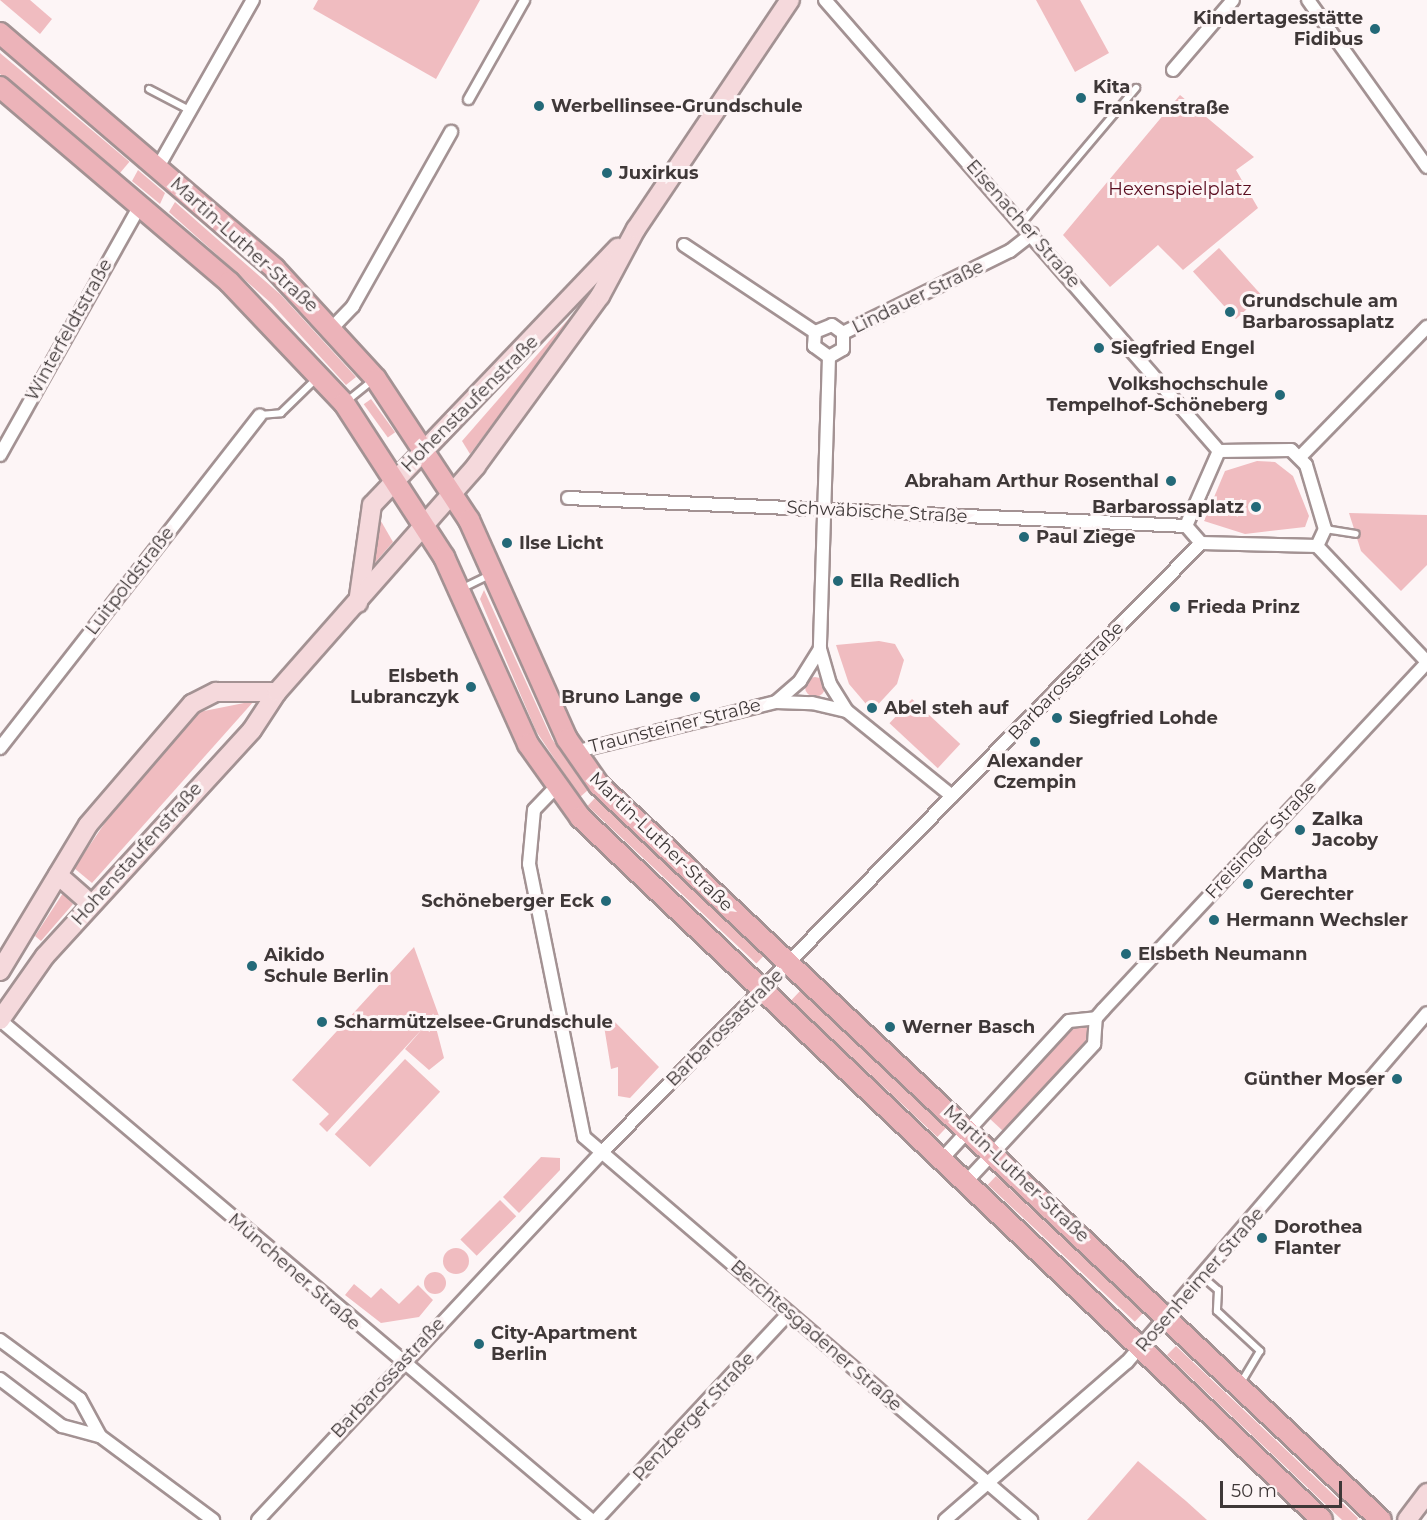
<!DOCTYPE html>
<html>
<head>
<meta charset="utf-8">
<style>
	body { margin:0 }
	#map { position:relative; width:1427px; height:1520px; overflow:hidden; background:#fdf5f6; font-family:Montserrat,sans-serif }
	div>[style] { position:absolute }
	.green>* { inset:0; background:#f0bcc0; transform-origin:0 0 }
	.round { border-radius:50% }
	.roads { filter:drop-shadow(2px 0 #a39293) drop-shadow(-2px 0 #a39293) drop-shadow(0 2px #a39293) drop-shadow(0 -2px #a39293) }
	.service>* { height:6px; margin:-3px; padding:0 3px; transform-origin:3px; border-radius:3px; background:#fff }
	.pedestrian>* { height:9px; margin:-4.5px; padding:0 4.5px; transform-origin:4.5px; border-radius:4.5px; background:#fff }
	.minor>* { height:12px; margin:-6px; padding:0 6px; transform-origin:6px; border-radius:6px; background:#fff }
	.secondary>* { height:18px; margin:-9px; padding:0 9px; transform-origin:9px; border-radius:9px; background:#f5d9dc }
	.primary>* { height:20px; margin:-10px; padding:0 10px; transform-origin:10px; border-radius:10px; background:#ecb3b9 }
	.dots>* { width:16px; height:16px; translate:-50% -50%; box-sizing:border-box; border:3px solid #fdf5f6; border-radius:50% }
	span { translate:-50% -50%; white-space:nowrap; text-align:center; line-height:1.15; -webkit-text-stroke:6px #fdf5f6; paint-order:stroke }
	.poi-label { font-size:18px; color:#3f3838; font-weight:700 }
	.right { translate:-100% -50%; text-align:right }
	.left { translate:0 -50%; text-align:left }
	.park-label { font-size:18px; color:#5a0c1f }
	.street-label { font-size:18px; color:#3f3838 }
	.scale { position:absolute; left:1220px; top:1481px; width:122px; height:27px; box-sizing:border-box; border:3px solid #3f3838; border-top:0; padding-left:8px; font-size:18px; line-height:21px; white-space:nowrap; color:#3f3838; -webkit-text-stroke:4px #fdf5f6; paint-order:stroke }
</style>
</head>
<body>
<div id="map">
	<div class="green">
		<div style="clip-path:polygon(0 0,30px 0,52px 19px,40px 34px)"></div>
		<div style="clip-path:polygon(318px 0,480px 0,436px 79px,313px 9px)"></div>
		<div style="clip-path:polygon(1036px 0,1080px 0,1109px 53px,1075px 72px)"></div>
		<div style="left:0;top:53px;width:169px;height:16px;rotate:40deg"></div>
		<div style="clip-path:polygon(1180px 95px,1254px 157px,1236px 170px,1258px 208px,1183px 270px,1158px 245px,1110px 287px,1063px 235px)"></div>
		<div style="clip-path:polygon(138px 170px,165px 193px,160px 204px,132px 181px)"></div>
		<div style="clip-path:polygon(175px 202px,281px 295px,356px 377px,346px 385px,272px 304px,169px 212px)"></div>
		<div style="left:1219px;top:248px;width:64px;height:35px;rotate:48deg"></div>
		<div style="clip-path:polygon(578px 308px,580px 309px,470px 454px,462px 441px)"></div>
		<div style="left:371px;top:399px;width:41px;height:9px;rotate:54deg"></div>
		<div style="clip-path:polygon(1257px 461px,1275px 462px,1293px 476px,1309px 516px,1305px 527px,1245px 534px,1204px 521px,1225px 471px)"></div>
		<div style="clip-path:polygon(1349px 513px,1427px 515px,1427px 565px,1401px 591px,1361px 551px)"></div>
		<div style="clip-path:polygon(378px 516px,393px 542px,367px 572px)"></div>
		<div style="clip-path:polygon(484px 590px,552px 739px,588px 790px,580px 797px,536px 731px,480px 599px)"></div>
		<div style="clip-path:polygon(879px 641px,895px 644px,904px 660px,897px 684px,872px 711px,849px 684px,836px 645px)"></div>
		<div class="round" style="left:805px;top:677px;width:20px;height:20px"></div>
		<div style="left:912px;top:699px;width:66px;height:33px;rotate:43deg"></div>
		<div style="clip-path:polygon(254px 701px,92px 883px,74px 868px,120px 801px,199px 712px)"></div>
		<div style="left:595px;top:798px;width:231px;height:11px;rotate:43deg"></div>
		<div style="clip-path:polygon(63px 893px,73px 904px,41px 941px,35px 936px)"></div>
		<div style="clip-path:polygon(414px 947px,439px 1016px,434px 1020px,444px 1058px,429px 1070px,405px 1049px,424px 1027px,327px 1132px,319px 1124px,329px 1114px,292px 1080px)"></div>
		<div style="left:800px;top:991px;width:200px;height:13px;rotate:43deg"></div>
		<div style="clip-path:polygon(611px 1018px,659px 1067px,630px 1098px,618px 1096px,618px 1067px,611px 1069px,604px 1026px)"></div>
		<div style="clip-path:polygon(1087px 1024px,1090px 1040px,1004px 1132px,988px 1117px,1074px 1025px)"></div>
		<div style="left:405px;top:1059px;width:48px;height:103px;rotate:43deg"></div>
		<div style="clip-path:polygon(541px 1157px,560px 1158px,560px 1170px,519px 1213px,503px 1197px)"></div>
		<div style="left:996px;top:1176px;width:201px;height:12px;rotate:43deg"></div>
		<div style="left:500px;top:1200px;width:23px;height:56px;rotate:45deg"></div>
		<div class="round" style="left:443px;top:1248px;width:26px;height:26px"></div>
		<div class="round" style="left:424px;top:1272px;width:22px;height:22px"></div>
		<div style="clip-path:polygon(354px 1284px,371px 1298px,381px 1288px,399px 1304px,418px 1285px,433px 1300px,419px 1317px,381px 1323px,345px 1295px)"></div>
		<div style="clip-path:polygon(1176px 1346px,1358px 1518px,1357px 1520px,1342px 1520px,1167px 1355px)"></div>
		<div style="clip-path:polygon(1138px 1461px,1186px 1501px,1207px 1520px,1087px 1520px)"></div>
	</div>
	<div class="roads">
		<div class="service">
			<div style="left:149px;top:89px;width:47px;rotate:27.6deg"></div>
			<div style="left:1022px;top:223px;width:177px;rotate:-49.8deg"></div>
			<div style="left:347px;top:401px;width:35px;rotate:-39deg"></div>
			<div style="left:260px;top:415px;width:21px;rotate:-5deg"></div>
			<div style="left:281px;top:413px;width:50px;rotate:-44.2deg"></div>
			<div style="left:1325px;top:529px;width:31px;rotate:9deg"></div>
			<div style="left:461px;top:589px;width:32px;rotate:-26deg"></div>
			<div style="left:1204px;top:1278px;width:18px;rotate:41deg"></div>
			<div style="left:1218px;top:1290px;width:21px;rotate:93deg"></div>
			<div style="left:1217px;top:1311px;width:59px;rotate:42.9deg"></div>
			<div style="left:1260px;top:1351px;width:37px;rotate:121deg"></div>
		</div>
		<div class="pedestrian">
			<div style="left:468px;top:99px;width:114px;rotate:-60.5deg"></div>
		</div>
		<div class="minor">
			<div style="left:825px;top:0;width:599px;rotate:48.86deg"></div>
			<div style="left:1308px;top:0;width:205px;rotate:54.5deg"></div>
			<div style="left:1173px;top:70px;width:92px;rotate:-49.4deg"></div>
			<div style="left:158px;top:167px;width:192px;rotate:-60.4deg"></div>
			<div style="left:684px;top:245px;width:157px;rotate:33.6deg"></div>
			<div style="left:333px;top:327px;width:29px;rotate:-46deg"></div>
			<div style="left:353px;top:306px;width:200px;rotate:-60.6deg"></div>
			<div style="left:815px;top:332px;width:14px;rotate:94deg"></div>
			<div style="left:814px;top:346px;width:19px;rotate:36deg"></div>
			<div style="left:829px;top:357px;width:16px;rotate:-30deg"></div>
			<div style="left:843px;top:349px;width:16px;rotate:-90deg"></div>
			<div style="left:815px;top:332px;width:18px;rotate:-22deg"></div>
			<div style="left:832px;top:325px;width:14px;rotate:36deg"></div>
			<div style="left:843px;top:333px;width:186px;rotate:-26.2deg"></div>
			<div style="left:1010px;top:251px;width:28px;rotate:-38deg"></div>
			<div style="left:829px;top:357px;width:292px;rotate:91.8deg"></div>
			<div style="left:820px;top:649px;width:36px;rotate:74deg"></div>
			<div style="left:830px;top:684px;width:32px;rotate:58deg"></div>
			<div style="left:1291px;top:450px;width:21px;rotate:45deg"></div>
			<div style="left:1306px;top:465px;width:67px;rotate:73.5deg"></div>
			<div style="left:1325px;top:529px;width:19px;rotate:115deg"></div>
			<div style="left:1317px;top:546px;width:116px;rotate:-178.5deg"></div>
			<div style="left:1201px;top:543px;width:23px;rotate:-131deg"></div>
			<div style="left:1186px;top:526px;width:82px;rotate:-66.3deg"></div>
			<div style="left:1219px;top:451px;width:72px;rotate:-0.8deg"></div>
			<div style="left:0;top:455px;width:286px;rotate:-60.7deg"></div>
			<div style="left:1300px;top:457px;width:182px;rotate:-45.7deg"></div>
			<div style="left:568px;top:498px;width:619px;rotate:2.59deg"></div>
			<div style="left:1317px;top:546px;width:160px;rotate:46.5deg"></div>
			<div style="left:776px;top:702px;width:32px;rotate:-41deg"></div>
			<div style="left:800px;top:681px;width:38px;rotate:-58deg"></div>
			<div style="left:0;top:748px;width:422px;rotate:-52deg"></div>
			<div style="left:574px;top:752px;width:208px;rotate:-13.9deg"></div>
			<div style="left:776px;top:702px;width:36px;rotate:2deg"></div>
			<div style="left:812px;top:703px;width:36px;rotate:13deg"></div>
			<div style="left:847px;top:711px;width:135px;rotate:39deg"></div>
			<div style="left:555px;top:788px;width:30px;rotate:134deg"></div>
			<div style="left:534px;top:810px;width:54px;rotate:95.3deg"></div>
			<div style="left:529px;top:864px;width:278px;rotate:78.6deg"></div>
			<div style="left:584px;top:1137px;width:589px;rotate:40.59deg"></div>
			<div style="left:0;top:1020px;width:774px;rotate:40.23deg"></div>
			<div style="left:941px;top:1160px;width:189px;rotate:-47.4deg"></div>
			<div style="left:1069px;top:1021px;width:27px;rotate:-6deg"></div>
			<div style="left:965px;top:1183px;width:190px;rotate:-47.1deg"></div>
			<div style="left:1094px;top:1044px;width:26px;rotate:-86deg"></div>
			<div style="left:1096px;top:1018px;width:11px;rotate:-49deg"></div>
			<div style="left:1103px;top:1010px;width:475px;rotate:-47deg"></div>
			<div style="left:0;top:1340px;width:99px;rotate:36.4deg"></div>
			<div style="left:80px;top:1399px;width:42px;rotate:61.6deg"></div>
			<div style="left:0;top:1379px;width:78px;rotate:37.2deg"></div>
			<div style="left:62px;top:1426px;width:39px;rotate:15deg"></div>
			<div style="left:100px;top:1436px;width:141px;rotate:36.6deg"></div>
			<div style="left:258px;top:1520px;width:504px;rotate:-46.93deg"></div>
			<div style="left:602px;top:1152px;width:854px;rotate:-45.47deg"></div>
			<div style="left:596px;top:1520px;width:283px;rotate:-47deg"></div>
			<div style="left:945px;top:1520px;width:241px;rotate:-41deg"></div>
			<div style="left:1127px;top:1362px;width:460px;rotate:-49.3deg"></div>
		</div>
		<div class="secondary">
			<div style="left:358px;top:603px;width:99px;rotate:-81.9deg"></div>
			<div style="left:372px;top:505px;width:356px;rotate:-46.3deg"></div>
			<div style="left:58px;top:875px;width:44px;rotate:41.3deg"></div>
			<div style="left:0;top:971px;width:170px;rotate:-58.9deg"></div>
			<div style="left:88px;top:825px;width:160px;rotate:-49.3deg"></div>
			<div style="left:192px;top:704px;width:27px;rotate:-27deg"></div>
			<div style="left:216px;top:692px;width:61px"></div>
			<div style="left:0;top:1020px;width:78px;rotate:-54.9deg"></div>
			<div style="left:45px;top:956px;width:306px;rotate:-47.5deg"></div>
			<div style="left:252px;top:730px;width:45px;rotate:-56.7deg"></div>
			<div style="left:277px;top:692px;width:301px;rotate:-48.6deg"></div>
			<div style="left:476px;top:466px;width:210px;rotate:-53.9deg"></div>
			<div style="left:600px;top:296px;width:76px;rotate:-61.8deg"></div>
			<div style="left:636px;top:229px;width:276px;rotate:-56.1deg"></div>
			<div style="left:1407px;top:1520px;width:34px;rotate:-53deg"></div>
		</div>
		<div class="primary">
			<div style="left:0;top:33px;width:362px;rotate:40.6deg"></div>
			<div style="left:275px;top:269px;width:149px;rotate:47.4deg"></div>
			<div style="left:376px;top:379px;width:169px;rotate:56.6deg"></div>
			<div style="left:469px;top:520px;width:240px;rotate:65.9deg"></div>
			<div style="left:567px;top:739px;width:56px;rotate:55.2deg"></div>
			<div style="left:599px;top:785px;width:1073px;rotate:43.23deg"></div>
			<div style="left:0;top:87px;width:301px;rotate:40.4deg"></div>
			<div style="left:229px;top:282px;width:167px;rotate:46.5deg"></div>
			<div style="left:344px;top:403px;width:184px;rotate:57deg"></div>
			<div style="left:444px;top:557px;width:205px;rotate:65.8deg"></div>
			<div style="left:528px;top:744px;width:90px;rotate:54.5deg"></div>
			<div style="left:580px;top:817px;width:1022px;rotate:43.45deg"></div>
		</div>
	</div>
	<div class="dots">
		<div style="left:1375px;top:29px;background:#236978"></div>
		<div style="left:1081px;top:98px;background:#236978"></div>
		<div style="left:539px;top:106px;background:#236978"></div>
		<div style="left:607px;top:173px;background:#236978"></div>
		<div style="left:1230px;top:312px;background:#236978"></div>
		<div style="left:1099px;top:348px;background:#236978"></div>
		<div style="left:1280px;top:395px;background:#236978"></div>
		<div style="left:1171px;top:481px;background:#236978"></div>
		<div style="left:1256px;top:507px;background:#236978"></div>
		<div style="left:1024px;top:537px;background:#236978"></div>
		<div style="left:507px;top:543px;background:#236978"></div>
		<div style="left:838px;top:581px;background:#236978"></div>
		<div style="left:1175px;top:607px;background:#236978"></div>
		<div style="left:471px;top:687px;background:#236978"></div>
		<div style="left:695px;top:697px;background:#236978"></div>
		<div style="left:872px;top:708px;background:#236978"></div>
		<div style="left:1057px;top:718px;background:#236978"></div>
		<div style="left:1035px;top:742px;background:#236978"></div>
		<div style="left:1300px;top:830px;background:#236978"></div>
		<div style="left:1248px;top:884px;background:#236978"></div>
		<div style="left:606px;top:901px;background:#236978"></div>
		<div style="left:1214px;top:920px;background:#236978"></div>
		<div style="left:1126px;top:954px;background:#236978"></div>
		<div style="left:252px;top:966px;background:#236978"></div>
		<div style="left:322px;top:1022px;background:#236978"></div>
		<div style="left:890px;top:1027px;background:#236978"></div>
		<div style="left:1397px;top:1079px;background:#236978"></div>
		<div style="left:1262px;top:1238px;background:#236978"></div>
		<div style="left:479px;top:1344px;background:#236978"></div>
	</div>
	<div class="poi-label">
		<span class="right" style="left:1363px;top:29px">Kindertagesstätte<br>Fidibus</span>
		<span class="left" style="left:1093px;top:98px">Kita<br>Frankenstraße</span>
		<span class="left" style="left:551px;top:106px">Werbellinsee-Grundschule</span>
		<span class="left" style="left:619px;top:173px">Juxirkus</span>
		<span class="left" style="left:1242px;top:312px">Grundschule am<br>Barbarossaplatz</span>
		<span class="left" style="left:1111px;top:348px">Siegfried Engel</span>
		<span class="right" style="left:1268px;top:395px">Volkshochschule<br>Tempelhof-Schöneberg</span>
		<span class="right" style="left:1159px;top:481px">Abraham Arthur Rosenthal</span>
		<span class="right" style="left:1244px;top:507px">Barbarossaplatz</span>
		<span class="left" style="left:1036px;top:537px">Paul Ziege</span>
		<span class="left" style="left:519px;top:543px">Ilse Licht</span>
		<span class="left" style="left:850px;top:581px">Ella Redlich</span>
		<span class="left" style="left:1187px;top:607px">Frieda Prinz</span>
		<span class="right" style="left:459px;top:687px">Elsbeth<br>Lubranczyk</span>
		<span class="right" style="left:683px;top:697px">Bruno Lange</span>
		<span class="left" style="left:884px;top:708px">Abel steh auf</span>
		<span class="left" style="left:1069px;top:718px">Siegfried Lohde</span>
		<span style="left:1035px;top:772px">Alexander<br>Czempin</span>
		<span class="left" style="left:1312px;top:830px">Zalka<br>Jacoby</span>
		<span class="left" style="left:1260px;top:884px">Martha<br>Gerechter</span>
		<span class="right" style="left:594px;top:901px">Schöneberger Eck</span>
		<span class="left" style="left:1226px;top:920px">Hermann Wechsler</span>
		<span class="left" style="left:1138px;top:954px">Elsbeth Neumann</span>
		<span class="left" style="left:264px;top:966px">Aikido<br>Schule Berlin</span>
		<span class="left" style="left:334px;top:1022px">Scharmützelsee-Grundschule</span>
		<span class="left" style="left:902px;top:1027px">Werner Basch</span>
		<span class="right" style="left:1385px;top:1079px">Günther Moser</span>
		<span class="left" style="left:1274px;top:1238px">Dorothea<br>Flanter</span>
		<span class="left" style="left:491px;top:1344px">City-Apartment<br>Berlin</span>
	</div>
	<div class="park-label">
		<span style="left:1180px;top:189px">Hexenspielplatz</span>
	</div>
	<div class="street-label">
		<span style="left:1023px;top:224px;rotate:49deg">Eisenacher Straße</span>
		<span style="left:244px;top:245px;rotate:42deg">Martin-Luther-Straße</span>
		<span style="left:918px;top:297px;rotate:-26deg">Lindauer Straße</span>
		<span style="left:69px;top:330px;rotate:-61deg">Winterfeldtstraße</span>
		<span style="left:470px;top:404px;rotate:-45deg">Hohenstaufenstraße</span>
		<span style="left:877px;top:512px;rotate:3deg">Schwäbische Straße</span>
		<span style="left:130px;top:581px;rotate:-52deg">Luitpoldstraße</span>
		<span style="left:1066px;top:681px;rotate:-46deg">Barbarossastraße</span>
		<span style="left:675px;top:726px;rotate:-14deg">Traunsteiner Straße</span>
		<span style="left:1261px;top:840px;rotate:-47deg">Freisinger Straße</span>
		<span style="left:661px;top:842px;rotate:44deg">Martin-Luther-Straße</span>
		<span style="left:137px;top:854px;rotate:-48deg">Hohenstaufenstraße</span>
		<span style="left:725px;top:1028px;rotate:-45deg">Barbarossastraße</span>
		<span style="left:1016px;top:1174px;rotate:43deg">Martin-Luther-Straße</span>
		<span style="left:294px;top:1272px;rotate:41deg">Münchener Straße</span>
		<span style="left:1200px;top:1280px;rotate:-49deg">Rosenheimer Straße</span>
		<span style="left:816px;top:1336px;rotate:41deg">Berchtesgadener Straße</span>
		<span style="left:388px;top:1378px;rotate:-47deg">Barbarossastraße</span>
		<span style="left:694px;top:1417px;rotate:-47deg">Penzberger Straße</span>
	</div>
	<div class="scale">50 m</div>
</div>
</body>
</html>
